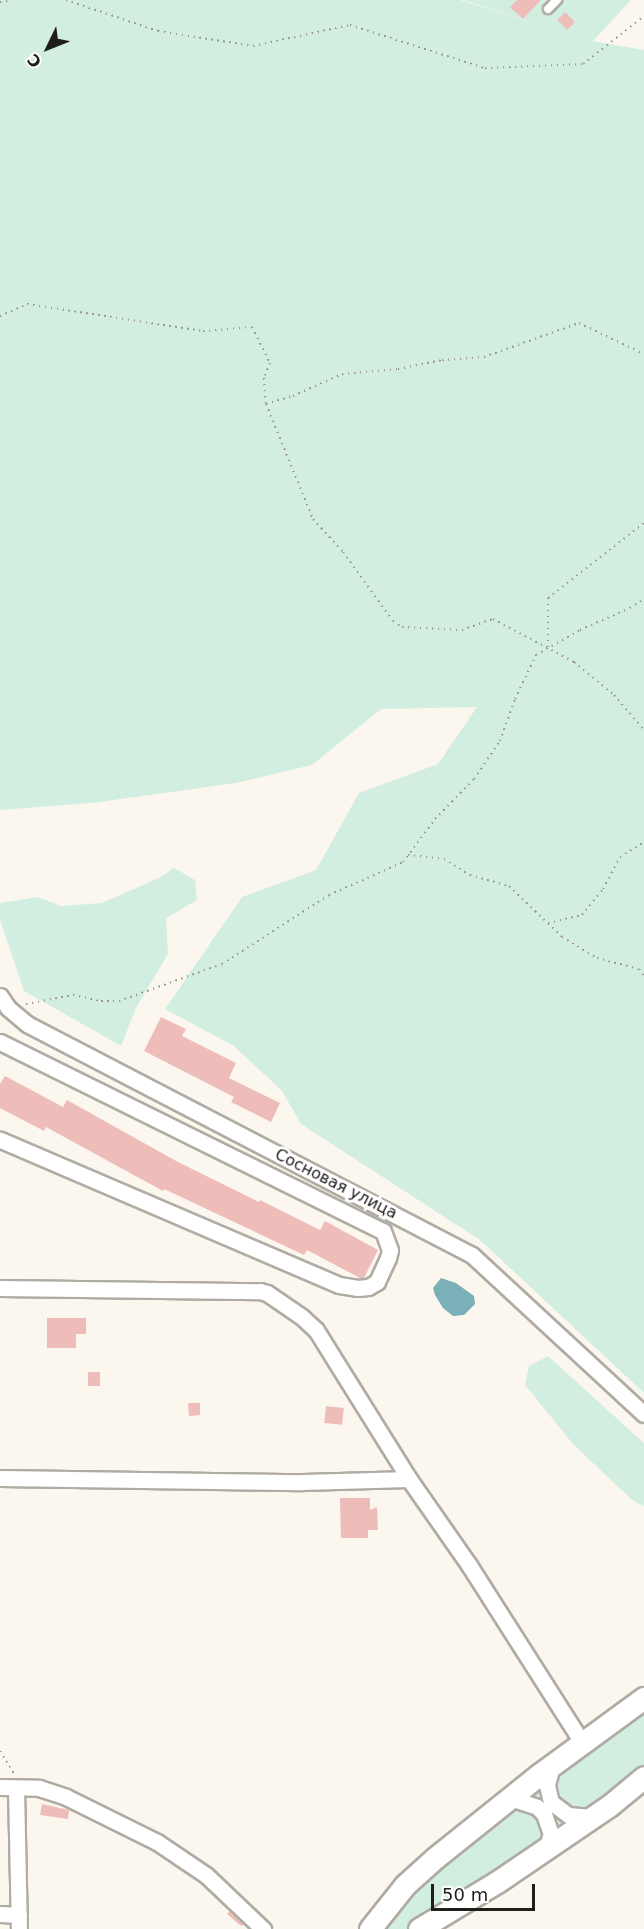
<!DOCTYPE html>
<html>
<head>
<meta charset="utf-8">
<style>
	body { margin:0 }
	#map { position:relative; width:644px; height:1929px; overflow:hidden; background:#fcf7ee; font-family:"DejaVu Sans",sans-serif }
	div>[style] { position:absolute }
	.green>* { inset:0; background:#d2eee0 }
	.water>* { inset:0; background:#7ab0b8 }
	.building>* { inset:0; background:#eebdba; transform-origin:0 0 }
	.path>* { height:2px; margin-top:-1px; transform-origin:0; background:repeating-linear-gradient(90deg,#9a9790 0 1.5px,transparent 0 6px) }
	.roads { filter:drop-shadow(2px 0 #b0aba3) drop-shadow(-2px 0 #b0aba3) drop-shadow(0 2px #b0aba3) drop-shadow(0 -2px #b0aba3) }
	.lane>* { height:8px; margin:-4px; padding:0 4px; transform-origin:4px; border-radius:4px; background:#fff }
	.street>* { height:15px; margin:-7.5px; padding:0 7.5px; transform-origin:7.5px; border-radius:7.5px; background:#fff }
	.secondary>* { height:21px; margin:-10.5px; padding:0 10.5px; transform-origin:10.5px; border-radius:10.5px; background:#fff }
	span { translate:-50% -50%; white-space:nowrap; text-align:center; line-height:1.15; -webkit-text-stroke:6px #fff; paint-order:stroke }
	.street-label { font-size:16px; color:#201e1b }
	.north { position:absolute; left:18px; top:18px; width:60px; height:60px; -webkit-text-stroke:4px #fff; paint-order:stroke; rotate:227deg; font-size:16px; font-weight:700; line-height:24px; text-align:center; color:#201e1b }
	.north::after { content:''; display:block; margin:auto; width:21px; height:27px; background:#201e1b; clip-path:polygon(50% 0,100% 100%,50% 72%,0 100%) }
	.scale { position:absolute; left:431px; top:1884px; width:104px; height:27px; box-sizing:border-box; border:3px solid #201e1b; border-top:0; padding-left:8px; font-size:18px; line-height:21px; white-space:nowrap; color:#201e1b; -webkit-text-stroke:4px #fff; paint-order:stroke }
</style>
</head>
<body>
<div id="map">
	<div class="green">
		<div style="clip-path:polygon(0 0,460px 0,537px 24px,463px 0,631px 0,593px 41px,644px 50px,644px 1393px,480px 1240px,301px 1124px,282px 1091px,234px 1046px,165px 1009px,242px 897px,316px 870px,359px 793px,438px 764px,477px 707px,381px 709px,312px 765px,236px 783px,92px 803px,0 810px)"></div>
		<div style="clip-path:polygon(174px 868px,195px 880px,197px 900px,166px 918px,168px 954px,136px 1008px,121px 1046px,24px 991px,0 920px,0 903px,38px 897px,61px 906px,102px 903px,159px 878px)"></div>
		<div style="clip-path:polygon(548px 1356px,644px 1443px,644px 1506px,632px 1500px,573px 1444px,525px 1385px,529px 1366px)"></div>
		<div style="clip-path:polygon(644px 1702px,644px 1774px,591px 1814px,558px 1806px,551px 1778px)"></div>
		<div style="clip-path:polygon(547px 1772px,544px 1793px,578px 1820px,555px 1833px,522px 1798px)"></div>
		<div style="clip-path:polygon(522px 1805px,543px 1820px,544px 1844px,409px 1929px,375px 1929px,395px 1902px,501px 1810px)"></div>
	</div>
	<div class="water">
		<div style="clip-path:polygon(441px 1278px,456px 1283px,474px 1296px,475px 1304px,464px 1315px,453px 1316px,443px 1308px,435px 1295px,433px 1288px)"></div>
	</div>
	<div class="building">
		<div style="clip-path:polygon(517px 0,541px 0,523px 19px,510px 7px)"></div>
		<div style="left:565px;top:12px;width:14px;height:11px;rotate:45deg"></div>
		<div style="clip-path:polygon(161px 1017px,186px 1029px,182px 1036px,236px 1063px,229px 1078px,280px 1103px,271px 1122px,231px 1102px,234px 1097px,144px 1051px)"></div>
		<div style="clip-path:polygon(5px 1076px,63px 1107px,67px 1100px,178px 1162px,259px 1202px,260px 1200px,320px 1230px,325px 1221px,378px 1250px,364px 1278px,360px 1278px,307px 1250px,304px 1255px,164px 1189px,163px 1191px,46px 1127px,44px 1131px,0 1108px,0 1084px)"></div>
		<div style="clip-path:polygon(47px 1318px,86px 1318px,86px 1334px,76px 1334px,76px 1348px,47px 1348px)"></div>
		<div style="left:88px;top:1372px;width:12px;height:14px"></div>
		<div style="clip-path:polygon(188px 1403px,200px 1403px,200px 1415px,189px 1416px)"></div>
		<div style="left:326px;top:1406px;width:18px;height:17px;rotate:6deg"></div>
		<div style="clip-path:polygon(340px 1498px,370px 1498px,370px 1510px,377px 1507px,378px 1530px,368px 1530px,368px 1538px,341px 1538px)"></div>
		<div style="clip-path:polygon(42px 1804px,69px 1810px,68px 1819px,40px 1815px)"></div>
		<div style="clip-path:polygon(230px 1911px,244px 1924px,241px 1926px,227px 1914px)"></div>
	</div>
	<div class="path">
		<div style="left:66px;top:0;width:97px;rotate:18.6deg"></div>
		<div style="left:158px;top:31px;width:96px;rotate:9deg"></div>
		<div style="left:253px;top:46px;width:99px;rotate:-12.2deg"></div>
		<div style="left:350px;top:25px;width:142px;rotate:17.7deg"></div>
		<div style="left:485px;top:68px;width:98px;rotate:-2.3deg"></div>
		<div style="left:583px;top:64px;width:78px;rotate:-38.2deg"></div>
		<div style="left:0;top:2px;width:11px;rotate:-10deg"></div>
		<div style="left:0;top:316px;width:30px;rotate:-24deg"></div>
		<div style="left:27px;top:304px;width:178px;rotate:8.7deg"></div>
		<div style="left:203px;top:331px;width:49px;rotate:-4.7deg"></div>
		<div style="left:252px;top:327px;width:40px;rotate:63.4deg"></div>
		<div style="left:270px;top:363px;width:16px;rotate:112deg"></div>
		<div style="left:264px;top:378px;width:26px;rotate:86deg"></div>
		<div style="left:266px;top:404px;width:124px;rotate:67.8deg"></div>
		<div style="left:313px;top:519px;width:45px;rotate:47.7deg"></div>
		<div style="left:343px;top:552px;width:85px;rotate:54.1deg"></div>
		<div style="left:393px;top:621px;width:11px;rotate:34deg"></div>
		<div style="left:402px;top:627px;width:60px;rotate:2.9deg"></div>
		<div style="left:462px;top:630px;width:33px;rotate:-20deg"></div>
		<div style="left:493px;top:619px;width:92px;rotate:28deg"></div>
		<div style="left:574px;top:662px;width:52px;rotate:39.5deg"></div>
		<div style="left:614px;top:695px;width:46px;rotate:49.4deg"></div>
		<div style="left:266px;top:404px;width:28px;rotate:-17deg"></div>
		<div style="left:293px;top:396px;width:54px;rotate:-24.2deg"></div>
		<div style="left:342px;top:374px;width:56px;rotate:-5.1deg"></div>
		<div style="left:398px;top:369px;width:45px;rotate:-11.6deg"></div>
		<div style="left:442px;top:360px;width:42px;rotate:-4.1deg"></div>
		<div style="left:484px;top:357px;width:101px;rotate:-19.7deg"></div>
		<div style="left:579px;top:323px;width:72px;rotate:25.5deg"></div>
		<div style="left:548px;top:647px;width:49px;rotate:-90deg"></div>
		<div style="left:548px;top:598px;width:122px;rotate:-38deg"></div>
		<div style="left:408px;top:855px;width:36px;rotate:6deg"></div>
		<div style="left:444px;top:859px;width:31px;rotate:32deg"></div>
		<div style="left:470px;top:875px;width:41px;rotate:15.8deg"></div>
		<div style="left:509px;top:886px;width:74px;rotate:43.9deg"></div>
		<div style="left:562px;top:937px;width:41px;rotate:31deg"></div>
		<div style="left:597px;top:958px;width:43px;rotate:14.7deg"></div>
		<div style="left:639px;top:969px;width:9px;rotate:54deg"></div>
		<div style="left:548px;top:923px;width:35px;rotate:-13deg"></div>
		<div style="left:582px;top:915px;width:33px;rotate:-51deg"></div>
		<div style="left:603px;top:889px;width:36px;rotate:-62deg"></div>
		<div style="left:620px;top:857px;width:28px;rotate:-32deg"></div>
		<div style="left:26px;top:1004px;width:48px;rotate:-10.8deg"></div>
		<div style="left:73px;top:995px;width:29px;rotate:12deg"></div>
		<div style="left:101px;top:1001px;width:18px"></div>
		<div style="left:119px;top:1001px;width:109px;rotate:-19.8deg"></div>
		<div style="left:222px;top:964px;width:127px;rotate:-32.8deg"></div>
		<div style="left:329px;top:895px;width:81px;rotate:-24deg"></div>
		<div style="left:403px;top:862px;width:54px;rotate:-53.3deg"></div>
		<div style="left:435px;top:819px;width:56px;rotate:-45.7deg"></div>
		<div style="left:474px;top:779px;width:46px;rotate:-55.6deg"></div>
		<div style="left:500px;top:741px;width:45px;rotate:-70.3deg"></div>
		<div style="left:515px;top:699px;width:49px;rotate:-64.5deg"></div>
		<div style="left:536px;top:655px;width:51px;rotate:-29.6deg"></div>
		<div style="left:580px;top:630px;width:55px;rotate:-23.7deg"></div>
		<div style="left:630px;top:608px;width:17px;rotate:-33deg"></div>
		<div style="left:0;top:1751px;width:26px;rotate:58deg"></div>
	</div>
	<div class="roads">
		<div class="lane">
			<div style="left:548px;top:9px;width:13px;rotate:-45deg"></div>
		</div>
		<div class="street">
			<div style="left:0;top:996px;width:14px;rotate:56deg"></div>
			<div style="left:8px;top:1008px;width:25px;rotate:40deg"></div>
			<div style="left:27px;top:1024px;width:501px;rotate:27.43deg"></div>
			<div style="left:472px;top:1255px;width:234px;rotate:42.8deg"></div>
			<div style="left:0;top:1042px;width:427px;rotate:26.3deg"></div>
			<div style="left:383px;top:1231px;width:20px;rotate:70deg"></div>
			<div style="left:390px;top:1250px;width:8px;rotate:104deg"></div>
			<div style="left:388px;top:1258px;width:26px;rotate:115deg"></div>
			<div style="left:377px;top:1282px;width:10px;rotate:151deg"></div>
			<div style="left:368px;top:1287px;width:10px;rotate:174deg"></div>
			<div style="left:358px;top:1288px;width:19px;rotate:-171deg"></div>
			<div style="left:339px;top:1285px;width:369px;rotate:-156.8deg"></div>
			<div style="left:0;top:1288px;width:260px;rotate:0.7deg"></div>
			<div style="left:260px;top:1291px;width:7px;rotate:16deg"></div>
			<div style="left:267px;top:1293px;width:42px;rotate:34.4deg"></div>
			<div style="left:302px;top:1317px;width:19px;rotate:43deg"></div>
			<div style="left:316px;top:1330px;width:176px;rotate:58deg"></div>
			<div style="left:409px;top:1479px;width:105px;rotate:55.1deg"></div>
			<div style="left:469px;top:1565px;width:212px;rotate:57.5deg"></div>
			<div style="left:0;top:1478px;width:302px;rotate:0.8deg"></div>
			<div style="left:302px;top:1482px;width:107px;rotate:-1.6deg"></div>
			<div style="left:552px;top:1766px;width:20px;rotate:105deg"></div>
			<div style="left:547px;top:1785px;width:17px;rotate:77deg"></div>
			<div style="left:551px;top:1802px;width:21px;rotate:37deg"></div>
			<div style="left:568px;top:1815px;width:24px;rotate:5deg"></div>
			<div style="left:0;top:1787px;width:39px;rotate:1deg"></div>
			<div style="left:39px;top:1788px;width:28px;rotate:18deg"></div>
			<div style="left:66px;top:1797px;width:102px;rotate:26.3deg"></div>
			<div style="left:157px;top:1842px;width:59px;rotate:34deg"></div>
			<div style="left:206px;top:1875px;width:79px;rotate:43.5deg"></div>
			<div style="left:16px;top:1788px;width:141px;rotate:88.8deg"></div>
			<div style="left:510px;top:1798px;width:28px;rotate:18deg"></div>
			<div style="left:537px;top:1807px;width:10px;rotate:45deg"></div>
			<div style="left:544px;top:1814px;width:21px;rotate:71deg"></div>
			<div style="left:551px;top:1834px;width:15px;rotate:110deg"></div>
			<div style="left:0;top:1914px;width:19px;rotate:3deg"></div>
		</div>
		<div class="secondary">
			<div style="left:370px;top:1929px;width:56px;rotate:-51.5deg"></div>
			<div style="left:405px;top:1885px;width:40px;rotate:-42deg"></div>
			<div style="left:435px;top:1858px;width:134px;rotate:-38.7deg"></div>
			<div style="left:540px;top:1774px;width:129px;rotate:-36.2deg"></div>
			<div style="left:419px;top:1929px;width:91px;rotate:-31.1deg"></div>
			<div style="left:497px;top:1882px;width:135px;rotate:-34.2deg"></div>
			<div style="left:609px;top:1806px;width:45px;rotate:-39.6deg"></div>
		</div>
	</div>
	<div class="street-label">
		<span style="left:336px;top:1184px;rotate:27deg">Сосновая улица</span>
	</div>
	<div class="north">С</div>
	<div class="scale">50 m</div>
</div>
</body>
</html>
